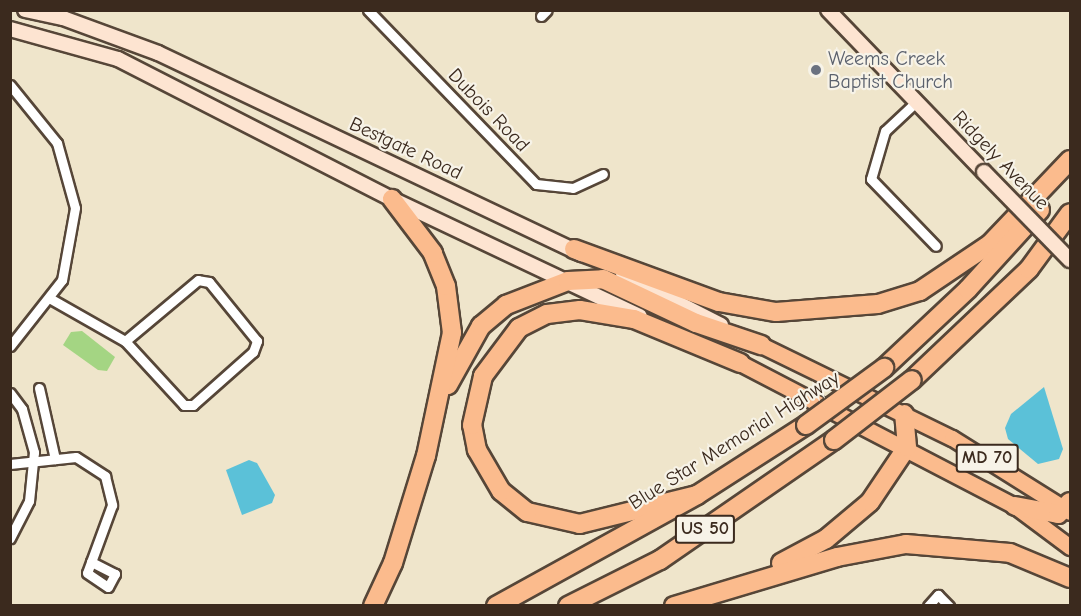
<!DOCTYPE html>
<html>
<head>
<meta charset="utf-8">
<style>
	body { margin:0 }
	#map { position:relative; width:1081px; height:616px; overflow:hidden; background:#efe5cb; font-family:"Comic Neue",sans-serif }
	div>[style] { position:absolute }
	.green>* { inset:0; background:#a4d583 }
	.water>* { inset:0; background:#5bc1d8 }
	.roads { filter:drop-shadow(2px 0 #564638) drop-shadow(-2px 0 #564638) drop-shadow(0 2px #564638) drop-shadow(0 -2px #564638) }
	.minor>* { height:9px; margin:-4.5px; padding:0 4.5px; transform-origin:4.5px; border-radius:4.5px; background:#fff }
	.secondary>* { height:14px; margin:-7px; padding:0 7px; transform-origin:7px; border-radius:7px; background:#fde4d1 }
	.primary>* { height:15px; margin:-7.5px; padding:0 7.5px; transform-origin:7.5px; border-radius:7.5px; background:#fbbb8d }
	.motorway>* { height:18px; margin:-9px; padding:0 9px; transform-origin:9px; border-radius:9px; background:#fbbb8d }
	.bridges { filter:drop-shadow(2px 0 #564638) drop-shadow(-2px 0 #564638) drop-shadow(0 2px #564638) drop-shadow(0 -2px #564638) }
	.secondary-bridge>* { height:14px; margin:-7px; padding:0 7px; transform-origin:7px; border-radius:7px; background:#fde4d1 }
	.motorway-bridge>* { height:18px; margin:-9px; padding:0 9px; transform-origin:9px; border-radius:9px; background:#fbbb8d }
	.dots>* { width:16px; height:16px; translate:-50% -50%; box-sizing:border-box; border:3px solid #f7f3e8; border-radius:50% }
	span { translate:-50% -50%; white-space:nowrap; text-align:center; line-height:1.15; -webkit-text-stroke:4.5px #f7f3e8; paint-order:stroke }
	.shield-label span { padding:2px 4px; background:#f7f3e8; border:2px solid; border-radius:4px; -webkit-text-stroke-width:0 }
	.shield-label { font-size:18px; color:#3b2a1e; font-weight:700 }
	.worship-label { font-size:20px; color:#5b616d }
	.left { translate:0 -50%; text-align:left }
	.street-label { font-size:20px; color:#3b2a1e }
	.frame { position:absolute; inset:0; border:12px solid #3b2a1e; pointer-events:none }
</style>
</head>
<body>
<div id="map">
	<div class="green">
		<div style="clip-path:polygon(82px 331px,115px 357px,107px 371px,98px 370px,63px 345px,71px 332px)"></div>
	</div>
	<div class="water">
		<div style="clip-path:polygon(1044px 387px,1063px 449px,1059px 459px,1038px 464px,1008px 439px,1005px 428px,1011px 414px)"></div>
		<div style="clip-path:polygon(249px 460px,257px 463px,275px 495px,272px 503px,242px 515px,226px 470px)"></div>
	</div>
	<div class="roads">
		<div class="minor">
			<div style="left:368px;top:10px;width:242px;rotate:46deg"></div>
			<div style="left:536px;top:184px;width:37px;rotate:6deg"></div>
			<div style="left:573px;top:188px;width:33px;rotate:-25deg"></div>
			<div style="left:541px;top:16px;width:8px;rotate:-45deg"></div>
			<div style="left:10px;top:85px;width:75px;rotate:51deg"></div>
			<div style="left:57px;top:143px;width:67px;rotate:74.5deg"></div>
			<div style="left:75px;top:208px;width:73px;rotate:100.2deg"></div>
			<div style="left:62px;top:280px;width:84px;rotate:128.2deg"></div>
			<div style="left:916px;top:102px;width:42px;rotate:136.9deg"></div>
			<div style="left:885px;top:131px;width:50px;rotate:106.3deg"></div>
			<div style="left:871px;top:179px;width:93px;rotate:45.9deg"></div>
			<div style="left:51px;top:299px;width:85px;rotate:29.6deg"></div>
			<div style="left:125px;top:341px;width:87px;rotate:47.3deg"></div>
			<div style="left:184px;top:405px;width:9px"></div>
			<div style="left:193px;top:405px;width:80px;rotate:-41.5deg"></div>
			<div style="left:253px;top:352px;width:12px;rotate:-70deg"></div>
			<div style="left:257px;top:341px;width:76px;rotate:-129.1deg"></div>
			<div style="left:209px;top:282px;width:11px;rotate:-170deg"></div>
			<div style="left:198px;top:280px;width:95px;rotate:140.1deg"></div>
			<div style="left:39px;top:388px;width:73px;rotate:77.3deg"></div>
			<div style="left:10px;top:393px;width:20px;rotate:53deg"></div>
			<div style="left:22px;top:409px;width:45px;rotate:74.4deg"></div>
			<div style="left:34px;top:452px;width:49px;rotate:95.8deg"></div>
			<div style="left:29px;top:501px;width:42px;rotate:117.2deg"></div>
			<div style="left:10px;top:464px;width:66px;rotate:-6.1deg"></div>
			<div style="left:76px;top:457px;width:35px;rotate:33deg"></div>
			<div style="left:105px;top:476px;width:30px;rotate:76deg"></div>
			<div style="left:112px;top:505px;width:72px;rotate:110.2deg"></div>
			<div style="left:87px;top:573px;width:25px;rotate:34deg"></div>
			<div style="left:108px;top:587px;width:15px;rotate:-62deg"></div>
			<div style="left:115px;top:574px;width:27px;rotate:-153deg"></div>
			<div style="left:928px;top:606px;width:15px;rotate:-48deg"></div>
			<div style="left:938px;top:595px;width:16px;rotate:45deg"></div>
		</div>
		<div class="secondary">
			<div style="left:25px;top:10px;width:39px;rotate:12deg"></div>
			<div style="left:63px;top:18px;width:101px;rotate:20.2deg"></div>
			<div style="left:158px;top:53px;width:469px;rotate:25.4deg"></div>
			<div style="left:828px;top:10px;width:225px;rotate:46.1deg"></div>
			<div style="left:10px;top:29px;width:112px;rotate:15.5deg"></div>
			<div style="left:118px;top:59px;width:308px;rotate:27.1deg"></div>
			<div style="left:392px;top:199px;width:274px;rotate:25.3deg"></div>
			<div style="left:623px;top:275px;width:110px;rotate:27deg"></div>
		</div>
		<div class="primary">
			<div style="left:761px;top:345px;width:212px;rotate:26deg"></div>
			<div style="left:952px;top:438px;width:139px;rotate:32.1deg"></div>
			<div style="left:740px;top:363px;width:310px;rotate:27.5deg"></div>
			<div style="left:1015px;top:506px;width:69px;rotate:36.7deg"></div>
		</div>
		<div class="motorway">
			<div style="left:574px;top:249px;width:154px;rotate:20.1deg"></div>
			<div style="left:719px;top:302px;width:58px;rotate:10deg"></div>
			<div style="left:776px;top:312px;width:102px;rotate:-4.5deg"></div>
			<div style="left:878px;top:304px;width:44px;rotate:-17.2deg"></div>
			<div style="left:920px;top:291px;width:84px;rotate:-33.9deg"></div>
			<div style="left:990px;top:244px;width:116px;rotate:-46.4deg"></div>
			<div style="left:884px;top:368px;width:115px;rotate:-43.2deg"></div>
			<div style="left:968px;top:289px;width:107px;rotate:-47.7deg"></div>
			<div style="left:912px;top:380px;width:161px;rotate:-43.5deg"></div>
			<div style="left:1029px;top:269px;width:69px;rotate:-53.8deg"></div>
			<div style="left:448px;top:385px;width:68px;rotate:-60.8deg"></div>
			<div style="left:481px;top:326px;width:33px;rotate:-40deg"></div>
			<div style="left:506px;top:305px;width:66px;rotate:-21.2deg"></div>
			<div style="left:568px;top:281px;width:35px;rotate:-3deg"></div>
			<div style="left:603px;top:279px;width:103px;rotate:25.3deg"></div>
			<div style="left:696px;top:323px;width:69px;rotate:18.7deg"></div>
			<div style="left:697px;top:495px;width:121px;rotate:166.1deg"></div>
			<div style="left:580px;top:524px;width:54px;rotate:-167.2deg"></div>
			<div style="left:527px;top:512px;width:33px;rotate:-141deg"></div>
			<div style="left:501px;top:491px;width:48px;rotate:-120.3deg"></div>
			<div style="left:477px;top:450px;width:25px;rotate:-101deg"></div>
			<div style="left:472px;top:425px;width:50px;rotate:-77.3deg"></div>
			<div style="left:483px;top:376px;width:60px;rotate:-53.1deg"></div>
			<div style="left:519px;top:328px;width:31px;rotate:-27deg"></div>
			<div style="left:547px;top:314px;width:33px;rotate:-7deg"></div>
			<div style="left:580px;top:310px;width:55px;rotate:9.5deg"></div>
			<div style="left:634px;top:319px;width:115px;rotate:22.5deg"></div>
			<div style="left:1015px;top:506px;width:44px;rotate:10.5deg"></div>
			<div style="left:1058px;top:514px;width:17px;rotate:-45deg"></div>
			<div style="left:781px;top:563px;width:51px;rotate:-28.1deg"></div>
			<div style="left:826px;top:539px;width:57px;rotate:-40.1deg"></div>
			<div style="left:870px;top:502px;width:66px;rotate:-56.1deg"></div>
			<div style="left:907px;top:447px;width:33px;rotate:-95deg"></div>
			<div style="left:373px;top:606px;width:47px;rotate:-65.1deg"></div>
			<div style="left:393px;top:563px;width:112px;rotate:-72.9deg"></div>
			<div style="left:426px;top:456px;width:126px;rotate:-78.1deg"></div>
			<div style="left:452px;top:333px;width:47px;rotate:-97.3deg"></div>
			<div style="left:446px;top:286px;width:35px;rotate:-112deg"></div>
			<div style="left:433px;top:253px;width:68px;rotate:-127.2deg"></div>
			<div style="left:496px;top:606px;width:230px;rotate:-28.9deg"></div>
			<div style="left:697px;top:495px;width:130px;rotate:-32.7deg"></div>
			<div style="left:568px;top:606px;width:103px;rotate:-26.6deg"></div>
			<div style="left:660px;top:560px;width:211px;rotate:-34.6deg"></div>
			<div style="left:674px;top:606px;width:170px;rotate:-16.7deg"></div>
			<div style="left:837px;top:557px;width:70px;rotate:-10.7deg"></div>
			<div style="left:906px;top:544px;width:104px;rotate:4.9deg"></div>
			<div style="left:1010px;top:553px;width:65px;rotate:22.6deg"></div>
		</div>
	</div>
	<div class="bridges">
		<div class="secondary-bridge">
			<div style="left:984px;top:172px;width:123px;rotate:45.7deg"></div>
		</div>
		<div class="motorway-bridge">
			<div style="left:806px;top:425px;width:97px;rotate:-36.2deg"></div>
			<div style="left:834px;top:440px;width:98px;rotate:-37.6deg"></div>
		</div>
	</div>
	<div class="dots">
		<div style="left:816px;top:70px;background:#6b7280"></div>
	</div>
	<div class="shield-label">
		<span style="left:987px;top:458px">MD 70</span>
		<span style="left:705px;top:529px">US 50</span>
	</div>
	<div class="worship-label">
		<span class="left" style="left:828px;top:70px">Weems Creek<br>Baptist Church</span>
	</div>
	<div class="street-label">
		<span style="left:489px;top:110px;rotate:46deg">Dubois Road</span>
		<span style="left:406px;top:148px;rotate:25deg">Bestgate Road</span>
		<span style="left:1001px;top:160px;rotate:46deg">Ridgely Avenue</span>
		<span style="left:734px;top:440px;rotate:-32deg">Blue Star Memorial Highway</span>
	</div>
	<div class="frame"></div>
</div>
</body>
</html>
